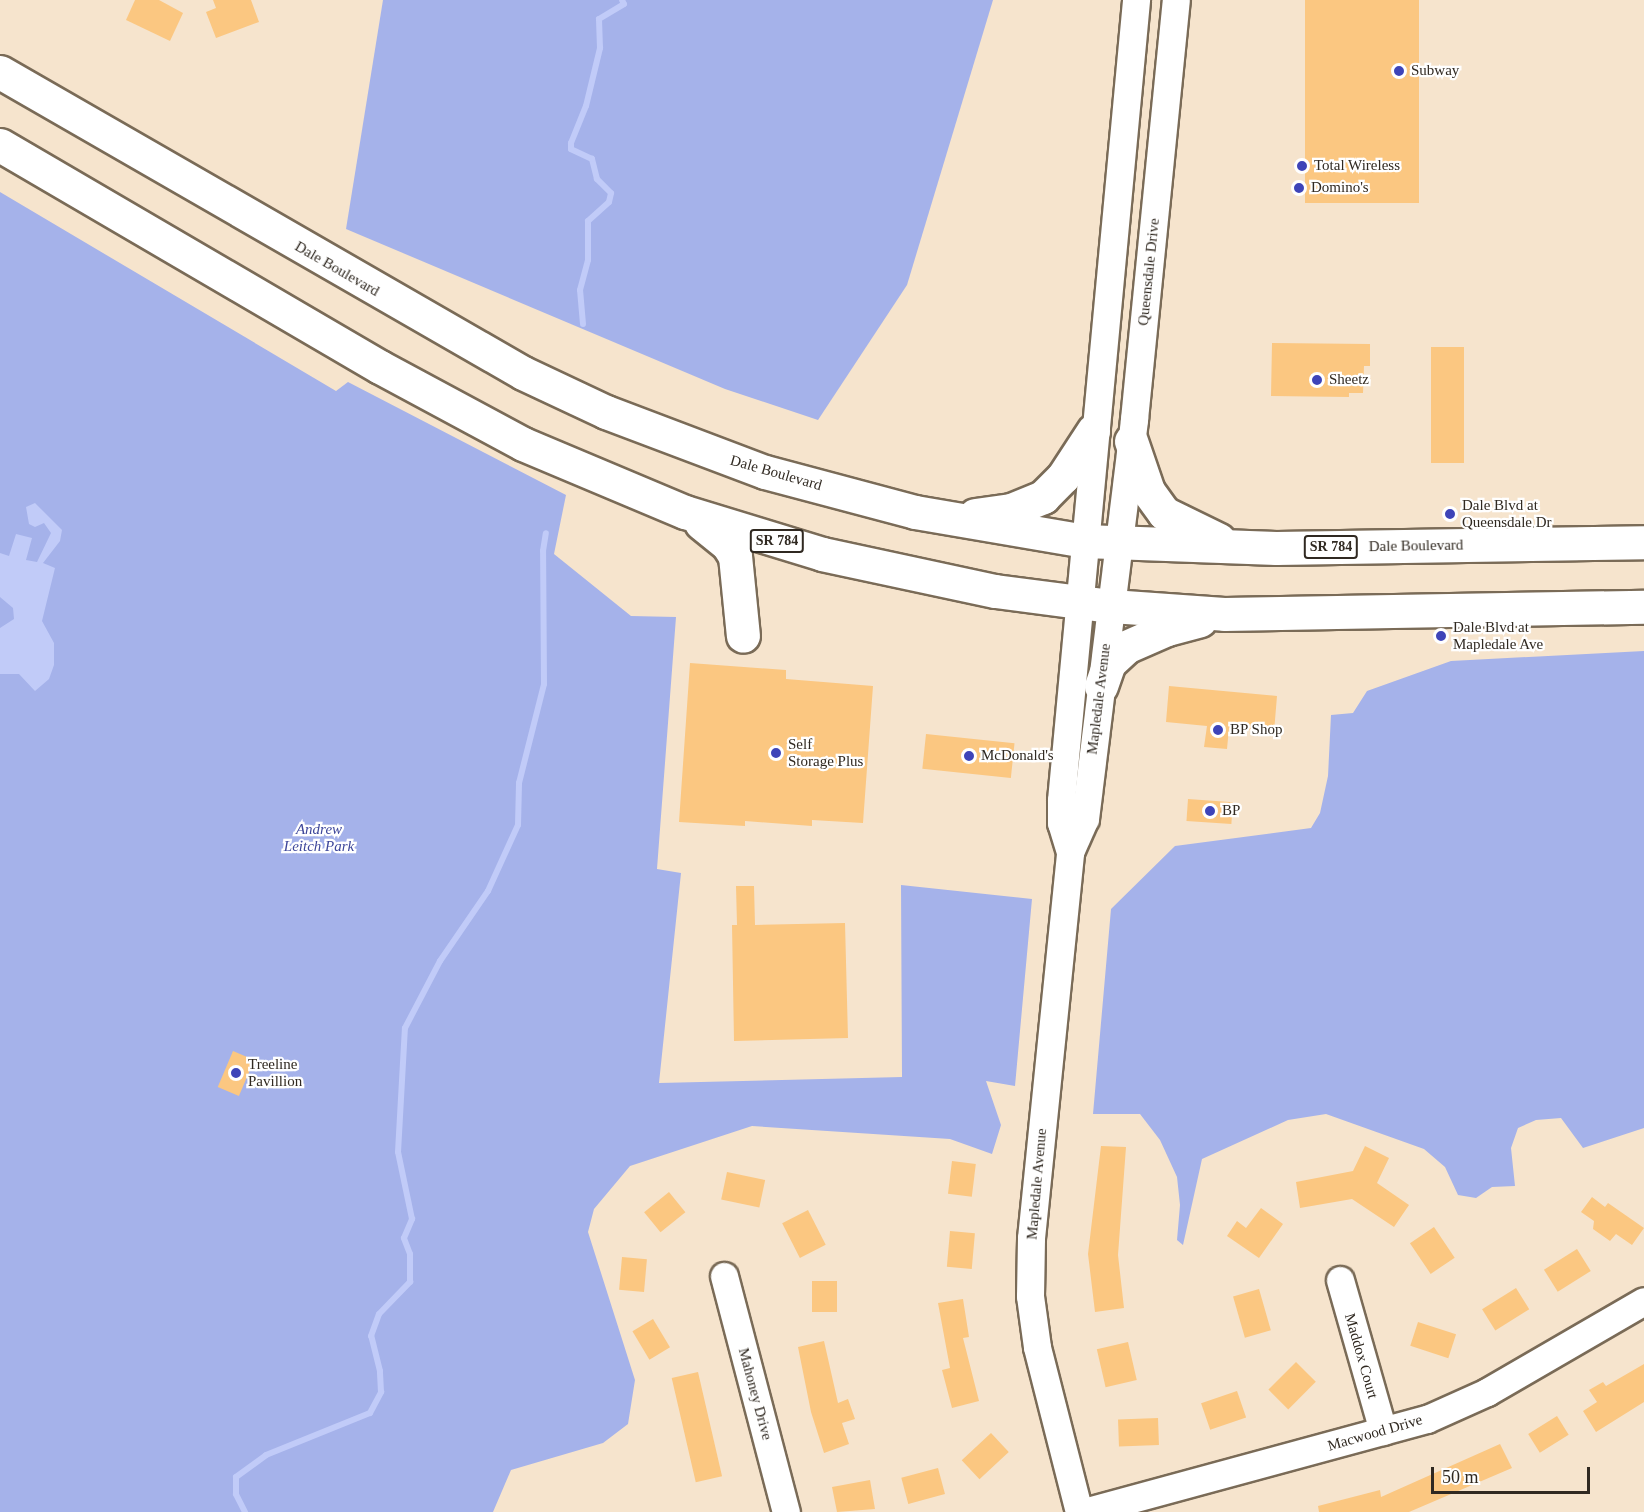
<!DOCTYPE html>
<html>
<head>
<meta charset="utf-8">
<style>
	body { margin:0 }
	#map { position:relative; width:1644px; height:1512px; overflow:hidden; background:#f6e4cd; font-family:Georgia,serif }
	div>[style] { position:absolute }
	.green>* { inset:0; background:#a5b2ea }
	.water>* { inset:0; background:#c1cbf8 }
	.stream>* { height:6px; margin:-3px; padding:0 3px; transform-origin:3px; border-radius:3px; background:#c1cbf8 }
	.building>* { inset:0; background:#fbc781; transform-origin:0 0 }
	.roads { filter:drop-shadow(2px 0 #7a6b57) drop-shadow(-2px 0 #7a6b57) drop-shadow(0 2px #7a6b57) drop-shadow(0 -2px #7a6b57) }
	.minor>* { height:27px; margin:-13.5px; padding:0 13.5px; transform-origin:13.5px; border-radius:13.5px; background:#fff }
	.major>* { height:33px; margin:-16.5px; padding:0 16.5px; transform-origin:16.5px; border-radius:16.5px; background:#fff }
	.dots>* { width:16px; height:16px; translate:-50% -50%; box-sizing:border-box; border:3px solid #fff; border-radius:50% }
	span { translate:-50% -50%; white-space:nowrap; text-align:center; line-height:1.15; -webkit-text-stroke:4.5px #fff; paint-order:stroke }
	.shield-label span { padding:2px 4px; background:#fff; border:2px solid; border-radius:4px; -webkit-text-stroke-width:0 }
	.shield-label { font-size:14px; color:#302921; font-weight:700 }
	.poi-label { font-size:15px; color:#302921 }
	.left { translate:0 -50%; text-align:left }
	.street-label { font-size:15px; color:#302921 }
	.park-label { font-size:15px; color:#3d469a; font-style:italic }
	.scale { position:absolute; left:1431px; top:1467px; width:159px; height:27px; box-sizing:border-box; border:3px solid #302921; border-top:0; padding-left:8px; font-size:18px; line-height:21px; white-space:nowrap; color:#302921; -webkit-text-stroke:4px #fff; paint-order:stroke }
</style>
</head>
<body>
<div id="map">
	<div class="green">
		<div style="clip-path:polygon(383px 0,993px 0,907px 285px,818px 420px,725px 389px,346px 229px)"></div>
		<div style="clip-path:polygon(0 192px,336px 391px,348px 382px,566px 495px,554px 554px,631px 616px,676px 617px,657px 869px,681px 873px,659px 1083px,902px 1077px,901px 885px,1032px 899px,1015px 1086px,986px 1081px,1001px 1125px,992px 1154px,950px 1139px,752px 1126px,630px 1166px,594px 1209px,588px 1232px,635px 1380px,628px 1424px,603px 1443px,511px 1470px,493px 1512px,0 1512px)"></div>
		<div style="clip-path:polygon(1644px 651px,1644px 1128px,1583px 1148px,1561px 1118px,1536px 1120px,1518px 1128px,1511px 1148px,1515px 1186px,1492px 1187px,1476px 1198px,1458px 1195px,1445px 1167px,1424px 1149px,1326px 1114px,1288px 1120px,1202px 1159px,1183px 1245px,1177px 1240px,1180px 1205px,1177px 1177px,1160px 1140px,1140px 1114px,1093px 1114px,1111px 909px,1175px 846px,1311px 828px,1320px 813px,1328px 776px,1331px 715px,1353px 713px,1367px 691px,1451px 661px)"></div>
	</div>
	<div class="water">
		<div style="clip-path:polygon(35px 503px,62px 530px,60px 541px,43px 563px,55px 568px,42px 621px,54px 643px,54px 665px,49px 679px,35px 691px,19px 674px,0 674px,0 628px,14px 619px,13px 608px,0 597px,0 553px,9px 556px,16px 534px,32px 538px,26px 560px,37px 562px,51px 533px,44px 523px,35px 527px,29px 524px,26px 507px)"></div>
	</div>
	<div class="stream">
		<div style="left:583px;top:324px;width:34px;rotate:-95deg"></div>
		<div style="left:580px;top:290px;width:31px;rotate:-75deg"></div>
		<div style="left:588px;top:260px;width:39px;rotate:-90deg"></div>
		<div style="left:588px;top:221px;width:28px;rotate:-42deg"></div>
		<div style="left:609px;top:202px;width:9px;rotate:-77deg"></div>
		<div style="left:611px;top:193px;width:20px;rotate:-135deg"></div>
		<div style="left:597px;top:179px;width:21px;rotate:-104deg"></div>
		<div style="left:592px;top:159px;width:23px;rotate:-155deg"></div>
		<div style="left:571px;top:149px;width:6px;rotate:-90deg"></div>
		<div style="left:571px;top:143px;width:40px;rotate:-68deg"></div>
		<div style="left:586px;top:106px;width:60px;rotate:-76.4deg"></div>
		<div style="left:600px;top:48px;width:29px;rotate:-92deg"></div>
		<div style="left:599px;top:19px;width:29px;rotate:-31deg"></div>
		<div style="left:624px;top:4px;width:4px;rotate:-117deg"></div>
		<div style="left:245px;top:1512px;width:20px;rotate:-117deg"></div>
		<div style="left:236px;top:1494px;width:17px;rotate:-90deg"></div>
		<div style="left:236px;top:1477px;width:37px;rotate:-36deg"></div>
		<div style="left:266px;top:1455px;width:112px;rotate:-22deg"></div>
		<div style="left:370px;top:1413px;width:24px;rotate:-62deg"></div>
		<div style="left:381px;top:1392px;width:21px;rotate:-93deg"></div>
		<div style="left:380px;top:1371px;width:36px;rotate:-104deg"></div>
		<div style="left:371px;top:1336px;width:23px;rotate:-70deg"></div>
		<div style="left:379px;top:1314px;width:45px;rotate:-45.9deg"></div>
		<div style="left:410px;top:1282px;width:28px;rotate:-90deg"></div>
		<div style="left:410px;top:1254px;width:17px;rotate:-111deg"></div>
		<div style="left:404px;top:1238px;width:21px;rotate:-67deg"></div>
		<div style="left:412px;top:1219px;width:68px;rotate:-101.8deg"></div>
		<div style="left:398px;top:1152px;width:124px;rotate:-86.8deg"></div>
		<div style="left:405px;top:1028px;width:76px;rotate:-62.4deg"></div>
		<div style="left:440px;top:961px;width:85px;rotate:-55.6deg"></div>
		<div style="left:488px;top:891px;width:72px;rotate:-65.6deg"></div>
		<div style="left:518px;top:825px;width:42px;rotate:-88.6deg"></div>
		<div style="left:519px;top:783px;width:102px;rotate:-75.8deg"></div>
		<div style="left:544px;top:684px;width:133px;rotate:-90.4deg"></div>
		<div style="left:543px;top:551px;width:18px;rotate:-81deg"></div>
	</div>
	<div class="building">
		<div style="clip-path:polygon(135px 0,159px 0,183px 13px,170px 41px,126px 20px)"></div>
		<div style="clip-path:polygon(213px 0,251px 0,259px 22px,216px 38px,206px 12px,216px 8px)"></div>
		<div style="left:1305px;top:0;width:114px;height:203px"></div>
		<div style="clip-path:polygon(1272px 343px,1370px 344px,1370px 366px,1364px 366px,1363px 393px,1349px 393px,1349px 397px,1271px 396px)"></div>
		<div style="left:1431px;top:347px;width:33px;height:116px"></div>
		<div style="clip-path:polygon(690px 663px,786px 670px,786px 679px,873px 686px,863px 823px,812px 820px,812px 826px,745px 821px,745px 826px,679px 822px)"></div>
		<div style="clip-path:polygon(1169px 686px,1277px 696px,1274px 732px,1229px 728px,1227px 749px,1204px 747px,1207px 726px,1166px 722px)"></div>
		<div style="left:926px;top:734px;width:89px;height:35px;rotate:6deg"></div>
		<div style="left:1188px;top:799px;width:45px;height:22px;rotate:4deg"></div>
		<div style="clip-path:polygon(736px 886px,754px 886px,755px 925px,845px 923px,848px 1038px,734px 1041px,732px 925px,737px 925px)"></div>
		<div style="left:233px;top:1051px;width:23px;height:39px;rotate:23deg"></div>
		<div style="clip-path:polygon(1101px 1146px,1126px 1147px,1118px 1255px,1124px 1308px,1095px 1312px,1088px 1254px)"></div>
		<div style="clip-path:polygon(1365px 1146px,1389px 1158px,1377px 1183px,1409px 1205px,1394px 1227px,1352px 1199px,1300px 1208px,1296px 1182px,1353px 1171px)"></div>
		<div style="left:952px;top:1161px;width:24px;height:33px;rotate:7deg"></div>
		<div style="left:727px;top:1172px;width:39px;height:28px;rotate:12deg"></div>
		<div style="left:669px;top:1192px;width:26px;height:32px;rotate:51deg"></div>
		<div style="clip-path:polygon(1592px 1197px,1605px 1207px,1608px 1203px,1644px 1228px,1632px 1245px,1616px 1234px,1610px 1241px,1593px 1229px,1594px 1221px,1581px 1212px)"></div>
		<div style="clip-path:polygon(1261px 1208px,1283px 1224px,1259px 1258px,1227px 1236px,1237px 1221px,1246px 1228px)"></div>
		<div style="left:808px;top:1210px;width:39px;height:29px;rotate:63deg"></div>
		<div style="left:1434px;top:1227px;width:37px;height:29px;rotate:56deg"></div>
		<div style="left:950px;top:1231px;width:25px;height:36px;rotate:5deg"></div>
		<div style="left:1577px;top:1249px;width:26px;height:39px;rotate:58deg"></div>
		<div style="left:622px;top:1257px;width:25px;height:33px;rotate:5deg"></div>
		<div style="left:812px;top:1281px;width:25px;height:31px"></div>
		<div style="left:1516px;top:1288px;width:25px;height:40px;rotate:58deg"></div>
		<div style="left:1259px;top:1289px;width:43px;height:27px;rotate:74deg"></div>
		<div style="clip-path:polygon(963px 1299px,969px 1337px,963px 1338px,979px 1401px,952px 1408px,942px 1370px,950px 1368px,938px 1303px)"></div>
		<div style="left:653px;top:1319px;width:33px;height:24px;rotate:59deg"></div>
		<div style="left:1418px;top:1322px;width:40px;height:25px;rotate:18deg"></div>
		<div style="clip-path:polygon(824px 1341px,838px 1403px,848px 1399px,855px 1419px,842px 1423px,849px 1444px,824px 1453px,811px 1412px,798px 1347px)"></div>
		<div style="left:1128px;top:1342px;width:39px;height:32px;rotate:77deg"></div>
		<div style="left:1296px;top:1362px;width:28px;height:39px;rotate:45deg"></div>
		<div style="clip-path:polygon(1644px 1364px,1644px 1402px,1596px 1432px,1583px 1411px,1597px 1402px,1589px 1390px,1603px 1382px,1606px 1386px)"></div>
		<div style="left:698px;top:1372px;width:107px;height:27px;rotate:77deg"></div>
		<div style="left:1237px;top:1391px;width:28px;height:38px;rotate:71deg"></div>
		<div style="left:1557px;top:1416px;width:22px;height:34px;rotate:58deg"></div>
		<div style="left:1158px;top:1418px;width:27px;height:40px;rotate:88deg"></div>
		<div style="left:991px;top:1433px;width:26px;height:40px;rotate:47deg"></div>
		<div style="clip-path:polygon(1500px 1444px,1512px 1468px,1409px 1512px,1319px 1512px,1318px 1506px,1380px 1490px,1381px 1497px)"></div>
		<div style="left:938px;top:1468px;width:27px;height:38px;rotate:75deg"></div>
		<div style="clip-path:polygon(870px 1480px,875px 1509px,837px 1512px,832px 1487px)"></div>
	</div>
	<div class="roads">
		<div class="minor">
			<div style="left:1070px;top:852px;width:30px;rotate:-107deg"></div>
			<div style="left:1061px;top:823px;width:23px;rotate:-90deg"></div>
			<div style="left:1061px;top:800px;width:804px;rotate:-84.64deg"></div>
			<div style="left:724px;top:1276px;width:244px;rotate:75.3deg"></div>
			<div style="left:1340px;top:1280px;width:157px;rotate:74.1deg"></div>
			<div style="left:1079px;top:1512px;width:170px;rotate:-104.3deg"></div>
			<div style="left:1037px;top:1347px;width:51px;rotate:-97.8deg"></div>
			<div style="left:1030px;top:1296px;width:58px;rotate:-89deg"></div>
			<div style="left:1031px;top:1238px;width:388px;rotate:-84.2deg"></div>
			<div style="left:1070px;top:852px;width:36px;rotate:-66deg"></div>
			<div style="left:1085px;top:819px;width:403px;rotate:-83deg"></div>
			<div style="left:1134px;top:419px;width:421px;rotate:-84.3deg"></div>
			<div style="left:1084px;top:1512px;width:355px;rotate:-15.2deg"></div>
			<div style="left:1427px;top:1419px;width:66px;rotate:-24.2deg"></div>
			<div style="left:1487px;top:1392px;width:181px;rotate:-30.1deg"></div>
		</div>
		<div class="major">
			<div style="left:0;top:72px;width:603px;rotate:29.92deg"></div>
			<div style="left:523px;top:373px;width:92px;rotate:25.2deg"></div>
			<div style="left:606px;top:412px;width:170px;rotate:20.7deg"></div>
			<div style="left:765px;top:472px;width:155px;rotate:14.9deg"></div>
			<div style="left:915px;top:512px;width:171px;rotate:9.7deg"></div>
			<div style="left:1084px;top:541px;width:192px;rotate:2.1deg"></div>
			<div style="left:1276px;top:548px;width:368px;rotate:-0.9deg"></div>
			<div style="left:0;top:145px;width:440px;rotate:30.3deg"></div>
			<div style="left:380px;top:367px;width:162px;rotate:28.3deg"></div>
			<div style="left:523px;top:444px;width:176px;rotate:22.8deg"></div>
			<div style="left:685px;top:512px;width:143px;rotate:17deg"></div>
			<div style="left:822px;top:554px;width:177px;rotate:12.1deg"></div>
			<div style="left:995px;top:591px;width:117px;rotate:7.4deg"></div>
			<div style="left:1111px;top:606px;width:113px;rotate:4deg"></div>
			<div style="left:1224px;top:614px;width:420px;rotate:-1deg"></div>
			<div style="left:1131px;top:441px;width:53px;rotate:71.2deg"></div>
			<div style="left:1148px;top:491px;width:27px;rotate:54deg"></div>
			<div style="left:1164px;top:513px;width:61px;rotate:26.1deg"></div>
			<div style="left:975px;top:515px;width:36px;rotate:-8deg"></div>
			<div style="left:1011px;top:510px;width:35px;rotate:-22deg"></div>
			<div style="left:1043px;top:497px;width:28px;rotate:-45deg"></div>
			<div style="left:1063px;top:477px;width:55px;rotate:-56.9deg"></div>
			<div style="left:701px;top:523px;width:35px;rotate:39deg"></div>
			<div style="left:728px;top:545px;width:13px;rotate:58deg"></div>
			<div style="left:735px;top:556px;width:80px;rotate:84.3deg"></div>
			<div style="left:1101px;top:686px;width:24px;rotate:-71deg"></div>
			<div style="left:1109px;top:663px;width:23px;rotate:-43deg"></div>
			<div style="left:1126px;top:647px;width:45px;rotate:-23.7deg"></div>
			<div style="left:1167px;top:629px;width:34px;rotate:-15deg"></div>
		</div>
	</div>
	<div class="dots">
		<div style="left:1399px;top:71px;background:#3e44b8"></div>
		<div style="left:1302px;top:166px;background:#3e44b8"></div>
		<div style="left:1299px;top:188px;background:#3e44b8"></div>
		<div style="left:1317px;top:380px;background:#3e44b8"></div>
		<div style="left:1450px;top:514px;background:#3e44b8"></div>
		<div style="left:1441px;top:636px;background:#3e44b8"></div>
		<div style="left:1218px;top:730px;background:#3e44b8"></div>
		<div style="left:776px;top:753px;background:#3e44b8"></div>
		<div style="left:969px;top:756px;background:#3e44b8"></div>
		<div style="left:1210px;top:811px;background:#3e44b8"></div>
		<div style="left:236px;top:1073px;background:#3e44b8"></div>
	</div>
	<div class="shield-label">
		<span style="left:777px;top:541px">SR 784</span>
		<span style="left:1331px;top:547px">SR 784</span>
	</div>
	<div class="poi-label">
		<span class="left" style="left:1411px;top:71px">Subway</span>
		<span class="left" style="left:1314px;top:166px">Total Wireless</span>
		<span class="left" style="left:1311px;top:188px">Domino's</span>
		<span class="left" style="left:1329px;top:380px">Sheetz</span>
		<span class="left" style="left:1462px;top:514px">Dale Blvd at<br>Queensdale Dr</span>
		<span class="left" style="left:1453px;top:636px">Dale Blvd at<br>Mapledale Ave</span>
		<span class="left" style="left:1230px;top:730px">BP Shop</span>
		<span class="left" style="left:788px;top:753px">Self<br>Storage Plus</span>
		<span class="left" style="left:981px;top:756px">McDonald's</span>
		<span class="left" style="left:1222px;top:811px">BP</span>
		<span class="left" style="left:248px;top:1073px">Treeline<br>Pavillion</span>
	</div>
	<div class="street-label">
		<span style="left:337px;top:269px;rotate:30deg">Dale Boulevard</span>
		<span style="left:1149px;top:272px;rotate:-84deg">Queensdale Drive</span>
		<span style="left:776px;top:473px;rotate:16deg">Dale Boulevard</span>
		<span style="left:1416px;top:546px;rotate:-1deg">Dale Boulevard</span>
		<span style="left:1099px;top:699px;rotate:-83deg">Mapledale Avenue</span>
		<span style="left:1037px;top:1184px;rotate:-85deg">Mapledale Avenue</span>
		<span style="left:1361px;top:1356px;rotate:74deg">Maddox Court</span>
		<span style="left:755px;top:1394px;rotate:75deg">Mahoney Drive</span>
		<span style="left:1375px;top:1433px;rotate:-16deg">Macwood Drive</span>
	</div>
	<div class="park-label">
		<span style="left:319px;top:838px">Andrew<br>Leitch Park</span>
	</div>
	<div class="scale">50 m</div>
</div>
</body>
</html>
